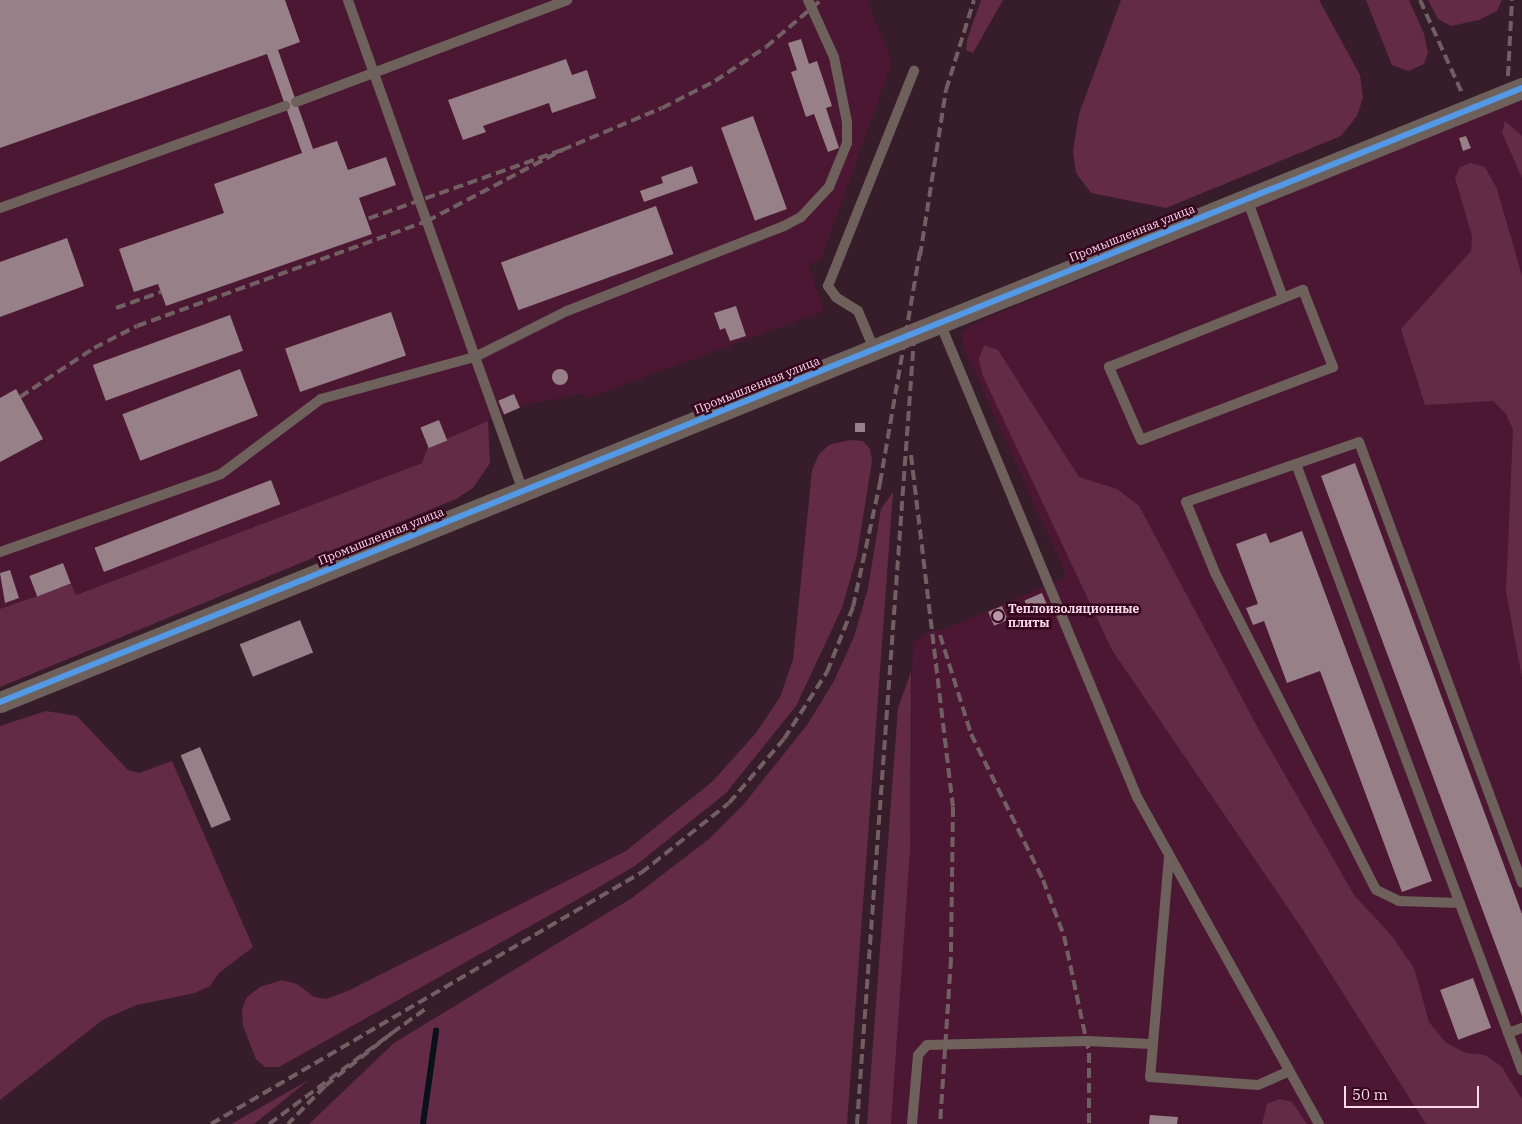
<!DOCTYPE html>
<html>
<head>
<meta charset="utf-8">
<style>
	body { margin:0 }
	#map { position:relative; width:1522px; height:1124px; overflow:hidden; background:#371c2a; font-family:"IBM Plex Serif",serif }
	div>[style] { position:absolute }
	.built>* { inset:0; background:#4c1732 }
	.green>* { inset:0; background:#632b46 }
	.stream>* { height:5.5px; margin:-2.75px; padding:0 2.75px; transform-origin:2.75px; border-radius:2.75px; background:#09111a }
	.building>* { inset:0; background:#978087; transform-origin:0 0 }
	.round { border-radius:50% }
	.service>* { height:10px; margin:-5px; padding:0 5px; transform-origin:5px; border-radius:5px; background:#6e605b }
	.minor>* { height:21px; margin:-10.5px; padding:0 10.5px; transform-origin:10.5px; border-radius:10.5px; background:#6e605b }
	.rail>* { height:4px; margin-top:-2px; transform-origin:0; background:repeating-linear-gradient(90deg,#725f62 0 10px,transparent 0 15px) }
	.cycleway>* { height:6px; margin:-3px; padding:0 3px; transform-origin:3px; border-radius:3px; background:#5399e6 }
	.dots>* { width:14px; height:14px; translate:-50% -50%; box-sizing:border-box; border:2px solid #360620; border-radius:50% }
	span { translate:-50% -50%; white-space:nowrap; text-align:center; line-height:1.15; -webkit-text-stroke:5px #360620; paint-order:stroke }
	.street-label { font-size:12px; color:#fcdbe7 }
	.poi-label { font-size:12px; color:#fcdbe7; font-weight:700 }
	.left { translate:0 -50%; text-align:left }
	.scale { position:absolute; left:1344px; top:1086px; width:135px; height:22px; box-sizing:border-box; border:2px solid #fcdbe7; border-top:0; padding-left:6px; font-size:15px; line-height:18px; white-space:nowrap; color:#fcdbe7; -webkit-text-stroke:4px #360620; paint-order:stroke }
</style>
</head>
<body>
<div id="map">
	<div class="built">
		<div style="clip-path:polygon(0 0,867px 0,892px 62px,821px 260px,808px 264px,824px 311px,587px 398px,583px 394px,528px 404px,428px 447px,422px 463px,75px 595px,70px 584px,0 609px)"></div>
		<div style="clip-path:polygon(1522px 98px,1522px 1124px,891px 1124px,910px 851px,913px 643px,930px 631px,945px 629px,1067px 577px,963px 346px,962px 334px,973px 324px)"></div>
	</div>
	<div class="green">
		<div style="clip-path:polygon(981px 0,1003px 0,973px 53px,966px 50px,967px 40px)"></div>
		<div style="clip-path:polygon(1121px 0,1319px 0,1360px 75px,1363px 98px,1357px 116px,1341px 136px,1166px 208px,1091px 193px,1076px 173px,1073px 151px,1079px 114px)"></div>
		<div style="clip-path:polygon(1366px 0,1409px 0,1424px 34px,1428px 53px,1424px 64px,1408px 71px,1392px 65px)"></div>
		<div style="clip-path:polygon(1428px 0,1502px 0,1497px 11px,1479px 20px,1451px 26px,1438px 19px)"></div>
		<div style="clip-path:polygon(1505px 121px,1522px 136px,1522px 178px,1502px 133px)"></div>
		<div style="clip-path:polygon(1471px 163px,1485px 167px,1497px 189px,1522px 276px,1522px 678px,1506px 592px,1513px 430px,1506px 414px,1493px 401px,1425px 405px,1401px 329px,1471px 251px,1472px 236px,1455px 178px,1460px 167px)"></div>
		<div style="clip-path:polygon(984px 345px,998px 350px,1079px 477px,1117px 489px,1139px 506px,1258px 728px,1354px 895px,1391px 935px,1414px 968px,1429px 1022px,1446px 1043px,1466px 1053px,1485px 1055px,1501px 1066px,1522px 1099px,1522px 1124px,1426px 1124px,1303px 930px,1112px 650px,982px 374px,979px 359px)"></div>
		<div style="clip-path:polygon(488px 421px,490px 463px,473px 488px,456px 499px,0 687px,0 609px,71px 584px,76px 595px,422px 463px,428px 447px)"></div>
		<div style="clip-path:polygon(850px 440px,863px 441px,870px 449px,872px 461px,857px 555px,842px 608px,796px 706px,726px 793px,635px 866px,573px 902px,279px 1067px,265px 1067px,256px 1059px,243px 1026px,242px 1009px,247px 997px,260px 987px,282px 980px,297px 984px,314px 997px,326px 999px,350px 990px,626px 851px,713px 781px,756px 733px,780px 697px,793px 660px,812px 470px,819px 454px,829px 445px)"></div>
		<div style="clip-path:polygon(893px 492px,847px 1124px,309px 1124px,394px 1043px,632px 898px,709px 839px,743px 805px,807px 725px,834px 681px,854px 637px,868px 588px,881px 509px)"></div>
		<div style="clip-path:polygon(911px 672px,910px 851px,891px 1124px,867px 1124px,898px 708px)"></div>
		<div style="clip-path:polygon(46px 711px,77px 716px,128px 770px,139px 773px,172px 761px,253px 947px,219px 973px,210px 986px,195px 993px,137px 1005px,104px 1019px,0 1100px,0 726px)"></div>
		<div style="clip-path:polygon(309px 1080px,254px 1124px,231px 1124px)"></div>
		<div style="clip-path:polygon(1279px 1099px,1292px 1102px,1307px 1124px,1262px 1124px,1267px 1104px)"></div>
	</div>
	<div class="stream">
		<div style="left:423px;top:1124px;width:94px;rotate:-82deg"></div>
	</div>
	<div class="building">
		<div style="clip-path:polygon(0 0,285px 0,300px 42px,278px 50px,313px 149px,337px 141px,348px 170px,386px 157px,396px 185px,359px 198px,372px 234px,166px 306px,158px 284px,134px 292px,119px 249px,224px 213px,214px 184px,302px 153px,267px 54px,0 148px)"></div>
		<div style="clip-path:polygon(801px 39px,809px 64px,817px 61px,832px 106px,826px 108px,839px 148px,828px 152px,814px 114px,806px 117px,791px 72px,797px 70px,788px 43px)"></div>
		<div style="clip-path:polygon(566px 59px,572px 75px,587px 70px,596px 98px,552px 113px,549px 103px,483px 126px,486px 132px,463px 140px,448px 100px)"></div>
		<div style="left:753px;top:116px;width:99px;height:34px;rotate:70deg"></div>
		<div style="clip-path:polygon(1466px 136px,1471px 148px,1463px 151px,1459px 138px)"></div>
		<div style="clip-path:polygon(692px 166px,698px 183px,644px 202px,640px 191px,663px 183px,661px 177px)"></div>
		<div style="left:656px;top:206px;width:51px;height:165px;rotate:70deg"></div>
		<div style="clip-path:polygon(67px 238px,84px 286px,0 317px,0 262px)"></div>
		<div style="clip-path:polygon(736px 306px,746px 336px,730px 341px,725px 328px,720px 330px,714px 313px)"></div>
		<div style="left:391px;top:312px;width:46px;height:112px;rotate:71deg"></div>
		<div style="left:230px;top:315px;width:38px;height:146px;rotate:70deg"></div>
		<div class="round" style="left:552px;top:369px;width:16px;height:16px"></div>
		<div style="left:240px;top:369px;width:50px;height:126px;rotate:69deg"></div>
		<div style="clip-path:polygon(16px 389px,43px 439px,0 462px,0 398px)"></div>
		<div style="left:514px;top:394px;width:15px;height:17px;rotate:67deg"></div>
		<div style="left:439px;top:420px;width:22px;height:20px;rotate:68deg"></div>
		<div style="left:855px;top:423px;width:10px;height:9px"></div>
		<div style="clip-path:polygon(1355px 463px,1522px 914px,1522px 1016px,1321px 476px)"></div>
		<div style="left:271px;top:480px;width:26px;height:189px;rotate:69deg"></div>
		<div style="clip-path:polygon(1302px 531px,1432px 881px,1402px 892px,1320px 671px,1287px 683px,1264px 621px,1253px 625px,1246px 608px,1258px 604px,1236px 544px,1266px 533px,1270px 543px)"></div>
		<div style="left:63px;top:563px;width:22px;height:36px;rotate:69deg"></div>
		<div style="clip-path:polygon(10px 570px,19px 598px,5px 603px,0 573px)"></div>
		<div style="left:1042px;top:593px;width:15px;height:19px;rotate:67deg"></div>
		<div style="left:1002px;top:606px;width:15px;height:15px;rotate:67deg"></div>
		<div style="left:300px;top:620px;width:35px;height:65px;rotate:68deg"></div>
		<div style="left:200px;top:747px;width:79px;height:21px;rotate:67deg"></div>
		<div style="left:1473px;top:978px;width:53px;height:35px;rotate:70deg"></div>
		<div style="clip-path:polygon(1150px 1115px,1178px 1117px,1177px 1124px,1149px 1124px)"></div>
	</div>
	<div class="service">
		<div style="left:296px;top:102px;width:290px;rotate:-20.6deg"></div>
		<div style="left:1247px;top:199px;width:105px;rotate:70deg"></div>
		<div style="left:1283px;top:298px;width:22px;rotate:-22deg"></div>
		<div style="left:1303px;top:290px;width:83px;rotate:68.7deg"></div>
		<div style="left:1333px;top:367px;width:205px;rotate:159.2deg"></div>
		<div style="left:1141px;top:440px;width:80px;rotate:-113.7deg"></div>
		<div style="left:1109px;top:367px;width:187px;rotate:-21.6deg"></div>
		<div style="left:0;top:208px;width:303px;rotate:-19.7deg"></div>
		<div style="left:940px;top:323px;width:513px;rotate:67.43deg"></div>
		<div style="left:1137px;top:797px;width:374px;rotate:60.9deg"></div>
		<div style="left:874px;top:349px;width:41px;rotate:-112.8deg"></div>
		<div style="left:858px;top:311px;width:26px;rotate:-148deg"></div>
		<div style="left:836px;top:297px;width:14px;rotate:-126deg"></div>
		<div style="left:828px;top:286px;width:232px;rotate:-68.2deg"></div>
		<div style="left:1296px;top:464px;width:647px;rotate:69.55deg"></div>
		<div style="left:523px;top:491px;width:142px;rotate:-109.7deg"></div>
		<div style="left:475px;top:357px;width:103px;rotate:-26.6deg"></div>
		<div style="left:567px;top:311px;width:233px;rotate:-21.4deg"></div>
		<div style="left:784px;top:226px;width:19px;rotate:-28deg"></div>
		<div style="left:801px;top:217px;width:41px;rotate:-47deg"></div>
		<div style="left:829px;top:187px;width:48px;rotate:-67.8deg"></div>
		<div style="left:847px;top:143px;width:21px;rotate:-90deg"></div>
		<div style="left:847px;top:122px;width:66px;rotate:-101.3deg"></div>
		<div style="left:834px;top:57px;width:63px;rotate:-114.5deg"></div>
		<div style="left:0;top:552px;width:234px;rotate:-19.4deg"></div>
		<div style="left:221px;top:474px;width:125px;rotate:-36.9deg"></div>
		<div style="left:321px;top:399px;width:160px;rotate:-15.3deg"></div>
		<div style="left:475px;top:357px;width:379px;rotate:-109.6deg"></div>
		<div style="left:1169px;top:857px;width:221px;rotate:94.9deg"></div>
		<div style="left:1150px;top:1077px;width:108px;rotate:4.2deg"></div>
		<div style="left:1258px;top:1085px;width:34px;rotate:-24deg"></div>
		<div style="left:1460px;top:903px;width:61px;rotate:-178.1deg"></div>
		<div style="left:1399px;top:901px;width:25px;rotate:-154deg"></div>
		<div style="left:1376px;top:890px;width:353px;rotate:-116.9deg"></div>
		<div style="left:1216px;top:575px;width:79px;rotate:-112.3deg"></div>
		<div style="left:1186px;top:502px;width:183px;rotate:-19.1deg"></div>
		<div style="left:1359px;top:442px;width:470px;rotate:69.7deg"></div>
		<div style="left:1508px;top:1033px;width:15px;rotate:-20deg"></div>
		<div style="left:912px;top:1124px;width:69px;rotate:-85deg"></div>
		<div style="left:918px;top:1055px;width:13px;rotate:-48deg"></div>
		<div style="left:927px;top:1045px;width:160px;rotate:-1.4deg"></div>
		<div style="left:1087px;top:1041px;width:65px;rotate:2.6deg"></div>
	</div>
	<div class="minor">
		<div style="left:0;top:702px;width:1641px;rotate:-21.97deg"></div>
	</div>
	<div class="rail">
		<div style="left:1420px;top:0;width:102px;rotate:65.7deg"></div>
		<div style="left:1508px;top:76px;width:76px;rotate:-87deg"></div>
		<div style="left:562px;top:150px;width:108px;rotate:-22.8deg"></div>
		<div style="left:662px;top:108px;width:59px;rotate:-27deg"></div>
		<div style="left:715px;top:81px;width:61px;rotate:-33.7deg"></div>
		<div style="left:766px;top:47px;width:72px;rotate:-40.5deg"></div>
		<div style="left:920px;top:256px;width:168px;rotate:-81.1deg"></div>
		<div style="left:946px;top:90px;width:94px;rotate:-72.7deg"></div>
		<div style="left:116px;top:308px;width:48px;rotate:-19.6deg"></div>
		<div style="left:20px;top:397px;width:89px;rotate:-33.5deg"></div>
		<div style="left:94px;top:348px;width:48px;rotate:-27.1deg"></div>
		<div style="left:137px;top:326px;width:308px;rotate:-19.9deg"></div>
		<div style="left:427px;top:221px;width:153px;rotate:-27.7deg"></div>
		<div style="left:562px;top:150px;width:207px;rotate:160.5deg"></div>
		<div style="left:911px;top:455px;width:354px;rotate:83.2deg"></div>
		<div style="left:953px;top:807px;width:152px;rotate:90.8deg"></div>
		<div style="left:951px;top:959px;width:165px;rotate:93.8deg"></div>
		<div style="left:940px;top:635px;width:104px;rotate:72.6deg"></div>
		<div style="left:971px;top:734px;width:163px;rotate:63.7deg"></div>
		<div style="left:1043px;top:880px;width:60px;rotate:69.4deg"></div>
		<div style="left:1064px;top:936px;width:120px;rotate:77.9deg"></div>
		<div style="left:1089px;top:1053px;width:71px;rotate:90deg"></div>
		<div style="left:392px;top:1033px;width:44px;rotate:-35.8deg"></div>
		<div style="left:211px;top:1124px;width:498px;rotate:-30.3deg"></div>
		<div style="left:641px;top:873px;width:112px;rotate:-38.5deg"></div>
		<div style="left:729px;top:803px;width:84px;rotate:-49.3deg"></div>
		<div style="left:784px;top:739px;width:80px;rotate:-57.3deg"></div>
		<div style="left:827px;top:672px;width:70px;rotate:-68.2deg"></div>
		<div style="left:853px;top:607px;width:127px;rotate:-77.7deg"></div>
		<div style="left:880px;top:483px;width:235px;rotate:-80.2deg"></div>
		<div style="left:269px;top:1124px;width:153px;rotate:-36.5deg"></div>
		<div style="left:392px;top:1033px;width:85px;rotate:141.7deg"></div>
		<div style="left:325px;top:1086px;width:53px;rotate:134.2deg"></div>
		<div style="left:857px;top:1124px;width:802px;rotate:-85.85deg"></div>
	</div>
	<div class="cycleway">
		<div style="left:0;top:702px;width:1641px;rotate:-21.97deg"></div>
	</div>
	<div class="dots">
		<div style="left:998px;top:616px;background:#b798a5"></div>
	</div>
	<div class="street-label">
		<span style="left:1132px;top:233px;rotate:-22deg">Промышленная улица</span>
		<span style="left:757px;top:385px;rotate:-22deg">Промышленная улица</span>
		<span style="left:381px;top:536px;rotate:-22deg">Промышленная улица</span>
	</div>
	<div class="poi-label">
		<span class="left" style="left:1008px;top:616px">Теплоизоляционные<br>плиты</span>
	</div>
	<div class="scale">50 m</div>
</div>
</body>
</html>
